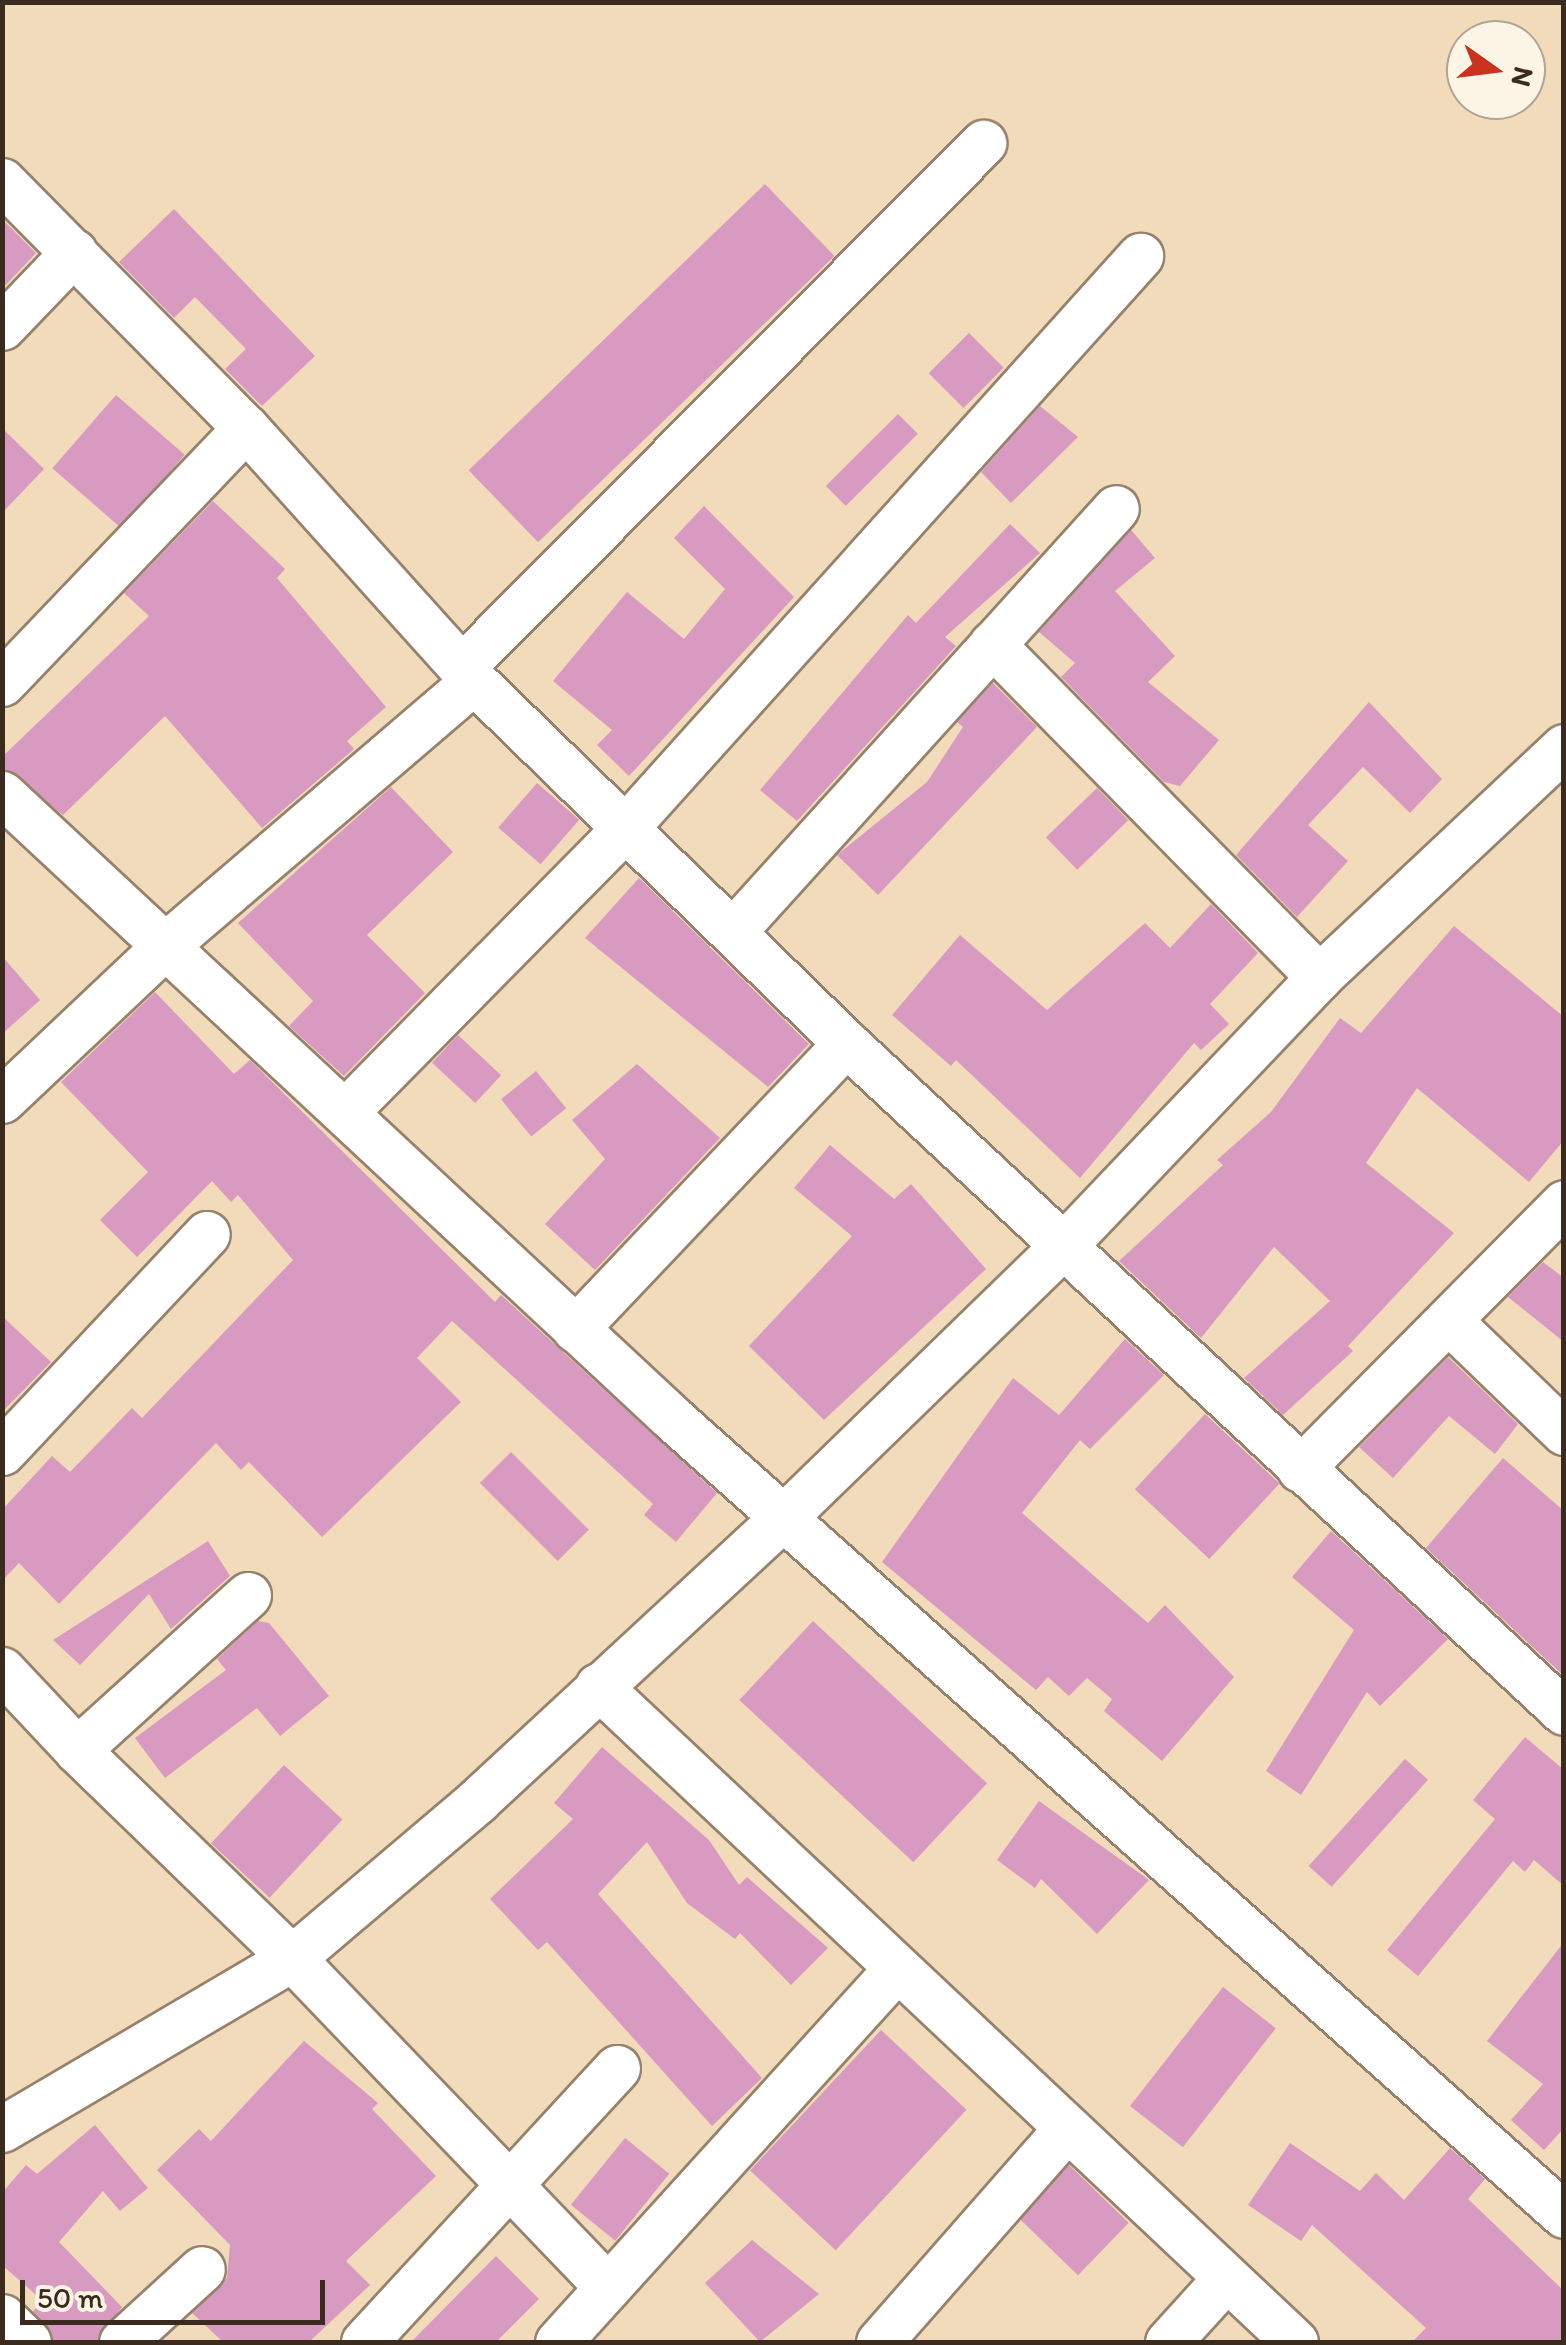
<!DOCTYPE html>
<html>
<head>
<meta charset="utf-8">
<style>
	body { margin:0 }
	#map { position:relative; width:1566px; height:2345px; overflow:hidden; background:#f2dbbb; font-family:Itim,sans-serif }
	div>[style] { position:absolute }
	.building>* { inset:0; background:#d89ac1; transform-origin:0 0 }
	.roads { filter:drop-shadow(2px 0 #96826c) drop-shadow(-2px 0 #96826c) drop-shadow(0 2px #96826c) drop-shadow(0 -2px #96826c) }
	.minor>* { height:45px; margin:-22.5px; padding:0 22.5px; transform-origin:22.5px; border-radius:22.5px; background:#fff }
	span { translate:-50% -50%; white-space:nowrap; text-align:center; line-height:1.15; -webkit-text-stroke:9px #fcf5e5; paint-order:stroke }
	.frame { position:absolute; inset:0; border:5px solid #3b2a1e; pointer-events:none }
	.north { position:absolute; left:1446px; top:20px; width:100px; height:100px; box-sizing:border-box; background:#fcf5e5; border:2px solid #afa495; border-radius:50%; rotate:104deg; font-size:28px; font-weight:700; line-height:40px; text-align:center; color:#3b2a1e }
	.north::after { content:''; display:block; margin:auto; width:35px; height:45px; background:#c8321e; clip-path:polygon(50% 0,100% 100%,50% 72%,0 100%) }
	.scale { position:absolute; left:20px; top:2280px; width:305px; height:45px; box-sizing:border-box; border:5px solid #3b2a1e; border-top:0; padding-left:12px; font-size:30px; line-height:35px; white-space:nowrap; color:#3b2a1e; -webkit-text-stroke:8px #fcf5e5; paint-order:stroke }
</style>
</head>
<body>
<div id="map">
	<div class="building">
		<div style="left:765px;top:184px;width:100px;height:412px;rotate:46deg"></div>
		<div style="clip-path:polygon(174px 209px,315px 356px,262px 406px,225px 369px,246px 349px,195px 297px,174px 318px,119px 262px)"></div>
		<div style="clip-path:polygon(2px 219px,36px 253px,2px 289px)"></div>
		<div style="left:969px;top:333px;width:49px;height:57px;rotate:45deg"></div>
		<div style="left:116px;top:395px;width:91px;height:97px;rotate:41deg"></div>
		<div style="clip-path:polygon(1040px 406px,1078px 437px,1011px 503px,981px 472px)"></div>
		<div style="left:898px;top:414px;width:28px;height:102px;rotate:45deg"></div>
		<div style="clip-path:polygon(2px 428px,44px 469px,2px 513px)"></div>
		<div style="clip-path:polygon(213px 501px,285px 569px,277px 578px,386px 707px,347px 741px,354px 749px,262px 828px,165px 716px,63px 815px,2px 768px,2px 757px,149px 616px,124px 593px)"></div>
		<div style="clip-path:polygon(704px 506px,794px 597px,629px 776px,597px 745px,612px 730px,553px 681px,627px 592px,684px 639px,725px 589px,674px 538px)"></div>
		<div style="clip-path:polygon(1010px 524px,1040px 553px,945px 637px,956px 646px,797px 821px,760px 790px,908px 615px,916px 623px)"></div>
		<div style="clip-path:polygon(1131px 530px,1155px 558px,1115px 591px,1175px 656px,1148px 682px,1219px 740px,1180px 786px,1164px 782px,1061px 677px,1075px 663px,1039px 632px)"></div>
		<div style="clip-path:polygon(993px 683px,1037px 727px,878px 895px,837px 855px,927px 782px,963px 727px,957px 722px)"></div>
		<div style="clip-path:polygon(1369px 702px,1442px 779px,1410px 813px,1363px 767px,1308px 825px,1348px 861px,1297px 917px,1236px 855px)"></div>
		<div style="left:537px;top:783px;width:56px;height:59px;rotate:41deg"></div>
		<div style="clip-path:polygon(391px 787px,453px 852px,367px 935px,425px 993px,344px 1076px,289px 1026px,313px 1001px,238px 923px)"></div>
		<div style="left:1097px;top:788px;width:45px;height:71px;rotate:46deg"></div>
		<div style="clip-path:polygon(639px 878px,809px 1044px,768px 1087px,585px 938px)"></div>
		<div style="clip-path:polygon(1211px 904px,1258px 953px,1210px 1004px,1229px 1024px,1201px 1050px,1194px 1043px,1080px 1178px,956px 1060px,951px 1066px,892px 1015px,960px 935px,1047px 1010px,1145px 923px,1170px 948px)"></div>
		<div style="clip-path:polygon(1454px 926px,1564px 1017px,1564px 1140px,1529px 1182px,1417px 1088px,1366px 1163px,1454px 1233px,1348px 1346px,1353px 1351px,1283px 1415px,1244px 1378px,1330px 1301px,1274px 1247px,1201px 1338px,1119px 1261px,1223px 1165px,1217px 1160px,1271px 1112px,1340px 1018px,1361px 1033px)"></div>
		<div style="clip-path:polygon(2px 956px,40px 1000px,2px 1034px)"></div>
		<div style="clip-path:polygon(155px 992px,234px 1074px,250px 1060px,495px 1302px,501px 1295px,717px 1493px,676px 1542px,644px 1515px,653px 1504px,452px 1321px,417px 1358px,461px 1402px,322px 1537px,249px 1462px,241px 1470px,216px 1443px,59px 1604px,19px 1563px,2px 1581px,2px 1510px,52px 1456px,70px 1472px,132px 1408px,142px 1418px,293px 1260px,238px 1195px,231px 1202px,212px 1181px,137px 1257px,100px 1220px,148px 1172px,61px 1082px)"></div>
		<div style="left:458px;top:1035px;width:59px;height:38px;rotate:43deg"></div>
		<div style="clip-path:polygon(637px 1064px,720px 1138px,595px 1270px,545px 1224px,605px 1159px,572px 1120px)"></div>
		<div style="left:536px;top:1071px;width:48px;height:45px;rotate:51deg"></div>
		<div style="clip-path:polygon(830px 1145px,894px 1199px,911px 1184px,986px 1269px,824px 1420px,749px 1346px,852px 1236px,794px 1188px)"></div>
		<div style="clip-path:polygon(1543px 1262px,1564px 1278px,1564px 1342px,1508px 1297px)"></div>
		<div style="clip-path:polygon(2px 1316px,51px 1362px,2px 1412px)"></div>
		<div style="clip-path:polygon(1125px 1339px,1164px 1375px,1090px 1449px,1080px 1440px,1022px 1513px,1148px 1623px,1165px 1605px,1234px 1677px,1162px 1761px,1104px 1711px,1112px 1699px,1087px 1678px,1069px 1696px,1048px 1677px,1036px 1690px,882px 1562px,1013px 1378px,1059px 1415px)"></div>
		<div style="clip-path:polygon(1448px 1357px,1518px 1424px,1495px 1454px,1449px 1416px,1393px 1478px,1359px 1447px)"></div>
		<div style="left:1205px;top:1414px;width:102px;height:103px;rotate:43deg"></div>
		<div style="left:511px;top:1452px;width:110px;height:44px;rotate:45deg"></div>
		<div style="clip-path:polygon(1503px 1458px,1564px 1511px,1564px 1676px,1426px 1548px)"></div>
		<div style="clip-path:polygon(1331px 1531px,1448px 1639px,1380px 1706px,1367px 1692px,1301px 1795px,1266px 1771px,1354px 1630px,1292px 1577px)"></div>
		<div style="clip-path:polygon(208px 1541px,230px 1576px,171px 1629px,149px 1594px,80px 1665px,53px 1640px)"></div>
		<div style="clip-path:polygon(258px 1621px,269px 1623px,329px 1696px,280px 1736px,257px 1708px,165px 1778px,135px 1738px,226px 1670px,217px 1659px)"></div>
		<div style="left:813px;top:1621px;width:238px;height:108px;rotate:43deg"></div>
		<div style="clip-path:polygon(1525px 1737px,1564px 1770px,1564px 1886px,1534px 1860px,1525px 1872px,1513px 1861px,1418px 1976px,1387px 1950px,1495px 1819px,1473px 1800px)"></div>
		<div style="clip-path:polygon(602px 1747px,709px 1840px,739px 1885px,747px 1877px,828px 1948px,791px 1985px,740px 1933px,735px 1939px,687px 1903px,647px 1842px,598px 1894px,762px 2078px,712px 2126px,547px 1942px,538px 1950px,490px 1899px,573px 1819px,554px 1803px)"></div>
		<div style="left:1405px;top:1759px;width:31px;height:144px;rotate:42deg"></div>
		<div style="left:284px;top:1765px;width:80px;height:107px;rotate:43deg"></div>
		<div style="clip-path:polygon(1039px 1801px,1149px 1880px,1097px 1934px,1041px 1879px,1035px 1888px,997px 1860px)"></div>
		<div style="clip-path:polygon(1564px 1942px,1564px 2128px,1544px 2150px,1511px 2120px,1543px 2084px,1487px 2041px)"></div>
		<div style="left:1223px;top:1987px;width:67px;height:151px;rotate:38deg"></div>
		<div style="left:881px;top:2030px;width:117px;height:192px;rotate:43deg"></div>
		<div style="clip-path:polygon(304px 2041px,378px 2103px,372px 2109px,436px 2176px,346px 2261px,370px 2285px,309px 2342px,223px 2342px,192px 2313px,227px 2278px,230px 2245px,157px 2170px,199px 2129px,211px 2141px)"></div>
		<div style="clip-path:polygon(95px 2125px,148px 2188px,120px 2211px,103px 2191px,59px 2242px,122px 2307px,96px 2342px,54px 2342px,33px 2311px,43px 2301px,2px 2265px,2px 2193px,26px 2165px,37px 2174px)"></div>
		<div style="left:625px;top:2138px;width:57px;height:86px;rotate:39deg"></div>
		<div style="clip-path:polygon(1290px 2143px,1360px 2191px,1376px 2173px,1404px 2200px,1450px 2148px,1485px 2179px,1468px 2199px,1564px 2291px,1564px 2342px,1412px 2342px,1426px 2328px,1312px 2225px,1301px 2241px,1248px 2205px)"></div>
		<div style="left:1069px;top:2165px;width:83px;height:73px;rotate:44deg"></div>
		<div style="clip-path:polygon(752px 2240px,819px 2294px,760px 2342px,705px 2283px)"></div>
		<div style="clip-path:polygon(496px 2256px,539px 2299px,496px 2342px,411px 2342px)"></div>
	</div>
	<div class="roads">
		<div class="minor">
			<div style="left:2px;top:181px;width:347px;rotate:45.4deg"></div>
			<div style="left:246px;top:428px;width:341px;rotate:48deg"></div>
			<div style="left:474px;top:681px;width:519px;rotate:44.22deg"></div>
			<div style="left:846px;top:1043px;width:981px;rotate:42.98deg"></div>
			<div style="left:2px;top:327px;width:104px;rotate:-46.2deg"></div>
			<div style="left:992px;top:644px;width:467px;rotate:45.5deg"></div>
			<div style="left:463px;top:666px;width:738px;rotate:-45.16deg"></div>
			<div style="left:2px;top:683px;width:353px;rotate:-46.3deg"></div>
			<div style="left:2px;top:794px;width:916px;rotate:42.96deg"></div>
			<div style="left:672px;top:1418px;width:1196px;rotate:41.78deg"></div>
			<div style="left:736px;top:928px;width:566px;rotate:-47.86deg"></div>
			<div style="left:2px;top:1100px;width:227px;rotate:-43.4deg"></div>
			<div style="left:167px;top:944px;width:404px;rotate:-40.6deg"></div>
			<div style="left:348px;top:1109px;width:395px;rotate:-45.4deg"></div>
			<div style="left:625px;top:828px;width:770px;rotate:-48deg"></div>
			<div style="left:1449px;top:1321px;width:160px;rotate:44deg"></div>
			<div style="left:575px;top:1329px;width:394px;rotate:-46.5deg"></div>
			<div style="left:2px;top:1452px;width:299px;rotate:-46.8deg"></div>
			<div style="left:1300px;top:1469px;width:375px;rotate:-45.2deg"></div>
			<div style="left:248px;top:1595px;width:231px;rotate:137.8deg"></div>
			<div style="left:77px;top:1750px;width:299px;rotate:44.1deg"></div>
			<div style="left:292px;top:1958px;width:456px;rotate:46.2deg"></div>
			<div style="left:2px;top:1670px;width:110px;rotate:46.8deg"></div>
			<div style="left:598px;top:1686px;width:957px;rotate:43.26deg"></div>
			<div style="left:2px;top:2129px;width:337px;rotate:-30.5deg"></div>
			<div style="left:292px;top:1958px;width:244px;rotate:-40.3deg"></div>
			<div style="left:478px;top:1800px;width:420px;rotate:-42.8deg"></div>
			<div style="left:786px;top:1515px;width:393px;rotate:-44.2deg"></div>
			<div style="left:1068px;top:1241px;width:364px;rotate:-46.4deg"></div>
			<div style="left:1319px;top:977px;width:336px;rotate:-43.2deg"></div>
			<div style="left:2px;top:2317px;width:36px;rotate:44deg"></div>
			<div style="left:122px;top:2342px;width:108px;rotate:-42.4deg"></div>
			<div style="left:364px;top:2342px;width:373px;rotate:-47.3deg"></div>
			<div style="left:558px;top:2342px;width:500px;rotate:-47.8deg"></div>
			<div style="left:879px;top:2342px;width:282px;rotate:-48.7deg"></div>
			<div style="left:1168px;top:2342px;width:86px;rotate:-47.8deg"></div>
		</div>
	</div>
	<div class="frame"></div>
	<div class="north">N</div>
	<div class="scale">50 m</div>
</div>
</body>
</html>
